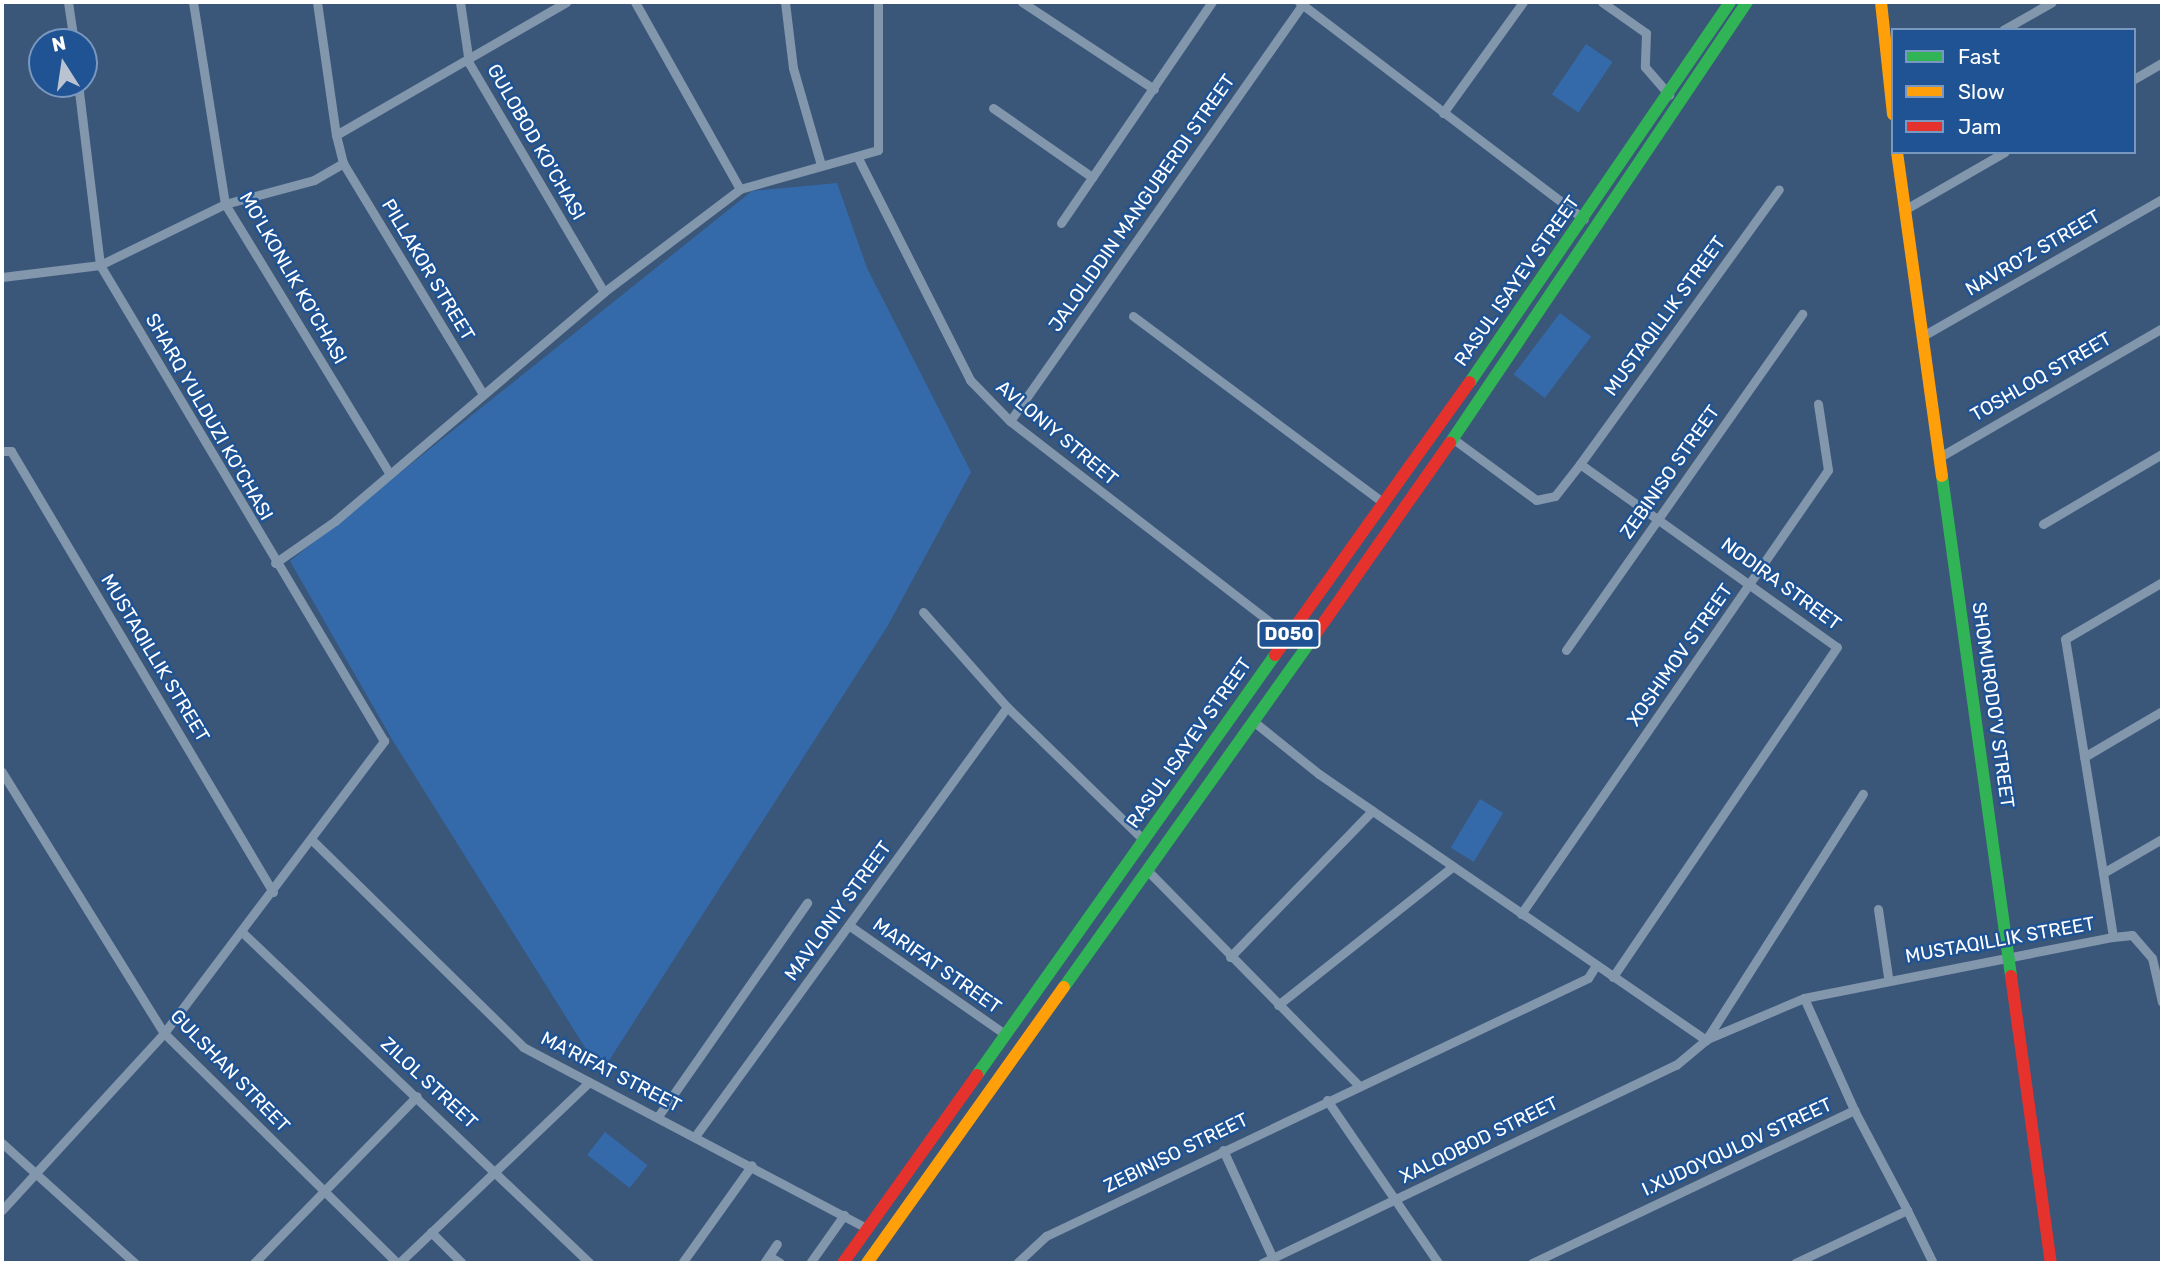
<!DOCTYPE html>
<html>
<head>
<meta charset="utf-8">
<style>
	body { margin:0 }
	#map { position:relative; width:2164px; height:1265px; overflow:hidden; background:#3a5679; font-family:Rubik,sans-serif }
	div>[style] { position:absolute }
	.green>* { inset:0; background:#356aaa; transform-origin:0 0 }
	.street>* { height:9px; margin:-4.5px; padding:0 4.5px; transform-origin:4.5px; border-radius:4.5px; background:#8296ac }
	.fast>* { height:12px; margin:-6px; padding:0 6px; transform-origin:6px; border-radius:6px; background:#30b455 }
	.slow>* { height:12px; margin:-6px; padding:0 6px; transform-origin:6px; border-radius:6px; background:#ff9f0a }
	.jam>* { height:12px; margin:-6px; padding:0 6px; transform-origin:6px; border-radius:6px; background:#e5322d }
	span { translate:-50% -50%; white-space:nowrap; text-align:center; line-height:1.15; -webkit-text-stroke:5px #1f5394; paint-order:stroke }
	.shield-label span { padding:2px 5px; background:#1f5394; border:2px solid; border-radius:5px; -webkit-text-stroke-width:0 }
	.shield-label { font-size:18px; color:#fff; font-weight:700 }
	.street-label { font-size:19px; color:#fff }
	.frame { position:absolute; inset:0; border:4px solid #fff; pointer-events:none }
	.legend { position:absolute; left:1891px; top:28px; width:245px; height:126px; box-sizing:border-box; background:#1f5394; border:2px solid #7998bf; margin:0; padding:9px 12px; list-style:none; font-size:21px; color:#fff }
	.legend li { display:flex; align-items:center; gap:14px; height:35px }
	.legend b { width:35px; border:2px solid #7998bf }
	.north { position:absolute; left:28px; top:28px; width:70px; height:70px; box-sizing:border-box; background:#1f5394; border:2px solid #7998bf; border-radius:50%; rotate:348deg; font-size:19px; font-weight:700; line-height:28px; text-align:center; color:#fff }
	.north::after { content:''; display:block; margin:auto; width:24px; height:32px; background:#bac4d0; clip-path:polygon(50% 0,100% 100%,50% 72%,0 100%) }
</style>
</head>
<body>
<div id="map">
	<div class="green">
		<div style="left:1586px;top:44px;width:32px;height:61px;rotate:34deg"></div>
		<div style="clip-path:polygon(837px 183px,867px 268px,971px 472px,887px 627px,601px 1073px,393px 741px,290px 561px,752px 191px)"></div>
		<div style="left:1560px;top:313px;width:39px;height:77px;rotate:37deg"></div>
		<div style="left:1480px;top:799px;width:27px;height:57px;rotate:31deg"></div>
		<div style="left:605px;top:1132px;width:54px;height:29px;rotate:38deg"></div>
	</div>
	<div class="street">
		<div style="left:68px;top:2px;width:40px;rotate:81.5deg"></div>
		<div style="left:193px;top:2px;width:205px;rotate:81deg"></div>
		<div style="left:225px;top:204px;width:316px;rotate:58.6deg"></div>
		<div style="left:317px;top:2px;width:134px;rotate:81.9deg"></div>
		<div style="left:460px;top:2px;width:62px;rotate:81.6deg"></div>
		<div style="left:469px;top:63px;width:266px;rotate:59.5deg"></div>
		<div style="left:635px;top:2px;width:214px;rotate:60.7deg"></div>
		<div style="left:785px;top:2px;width:66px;rotate:83.1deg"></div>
		<div style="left:793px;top:68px;width:101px;rotate:73.9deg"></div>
		<div style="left:1022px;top:2px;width:158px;rotate:33.4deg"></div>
		<div style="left:1299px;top:2px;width:358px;rotate:37.3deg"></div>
		<div style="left:1602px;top:2px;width:54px;rotate:35.2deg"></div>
		<div style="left:1646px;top:33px;width:34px;rotate:92deg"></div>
		<div style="left:1645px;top:67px;width:37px;rotate:49deg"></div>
		<div style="left:2003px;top:30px;width:56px;rotate:-29.7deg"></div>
		<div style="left:2134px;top:79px;width:32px;rotate:-30deg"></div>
		<div style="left:993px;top:108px;width:121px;rotate:34.9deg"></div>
		<div style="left:1443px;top:113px;width:137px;rotate:-54.2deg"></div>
		<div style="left:858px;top:158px;width:249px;rotate:63.2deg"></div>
		<div style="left:970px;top:380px;width:57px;rotate:45.7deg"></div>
		<div style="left:1010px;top:421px;width:350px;rotate:37.7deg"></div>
		<div style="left:343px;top:163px;width:270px;rotate:58.8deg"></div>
		<div style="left:1904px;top:210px;width:116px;rotate:-29.9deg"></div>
		<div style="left:1061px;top:223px;width:268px;rotate:-55.7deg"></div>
		<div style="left:2px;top:277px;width:99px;rotate:-7deg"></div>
		<div style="left:100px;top:265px;width:139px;rotate:-26deg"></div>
		<div style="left:225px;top:204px;width:92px;rotate:-15.1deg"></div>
		<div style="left:314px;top:180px;width:34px;rotate:-30deg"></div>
		<div style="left:343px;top:163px;width:29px;rotate:-104deg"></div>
		<div style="left:336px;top:135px;width:266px;rotate:-30deg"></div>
		<div style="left:1133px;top:316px;width:313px;rotate:36.7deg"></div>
		<div style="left:1921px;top:337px;width:278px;rotate:-29.8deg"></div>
		<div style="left:1010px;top:421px;width:508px;rotate:-54.93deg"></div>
		<div style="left:1452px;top:438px;width:104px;rotate:36.4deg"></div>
		<div style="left:1536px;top:500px;width:19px;rotate:-12deg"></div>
		<div style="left:1555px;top:496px;width:41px;rotate:-52deg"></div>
		<div style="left:1580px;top:464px;width:315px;rotate:35.5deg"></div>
		<div style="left:1837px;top:647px;width:399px;rotate:124.2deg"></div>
		<div style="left:2px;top:451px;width:9px"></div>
		<div style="left:11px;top:451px;width:513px;rotate:59.29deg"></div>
		<div style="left:1938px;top:458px;width:259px;rotate:-30.1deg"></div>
		<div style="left:1580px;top:464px;width:339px;rotate:-54.1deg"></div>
		<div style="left:2043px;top:524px;width:138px;rotate:-30.5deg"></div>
		<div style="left:275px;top:563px;width:73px;rotate:-35deg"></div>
		<div style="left:335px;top:521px;width:353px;rotate:-40.4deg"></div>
		<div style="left:604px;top:292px;width:171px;rotate:-37.1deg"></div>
		<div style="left:740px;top:189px;width:143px;rotate:-15.8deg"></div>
		<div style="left:878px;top:150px;width:148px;rotate:-90deg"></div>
		<div style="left:923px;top:612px;width:127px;rotate:48.5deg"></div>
		<div style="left:1007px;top:707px;width:191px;rotate:44.2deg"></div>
		<div style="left:1566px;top:650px;width:411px;rotate:-54.9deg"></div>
		<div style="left:1253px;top:721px;width:85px;rotate:38.8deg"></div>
		<div style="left:1319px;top:774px;width:470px;rotate:34.5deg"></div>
		<div style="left:2084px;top:757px;width:91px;rotate:-30.5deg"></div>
		<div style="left:2px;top:772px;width:307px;rotate:58.2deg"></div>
		<div style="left:164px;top:1033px;width:327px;rotate:44.6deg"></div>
		<div style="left:313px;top:841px;width:294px;rotate:44.4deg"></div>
		<div style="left:523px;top:1047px;width:390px;rotate:27.8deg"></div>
		<div style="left:1147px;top:870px;width:301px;rotate:45.5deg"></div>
		<div style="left:2103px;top:873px;width:237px;rotate:-99.2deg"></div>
		<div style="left:2065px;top:639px;width:113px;rotate:-30.4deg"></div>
		<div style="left:1878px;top:909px;width:69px;rotate:81.6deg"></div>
		<div style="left:1521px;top:914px;width:540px;rotate:-55.34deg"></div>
		<div style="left:1828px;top:470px;width:67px;rotate:-98.6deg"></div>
		<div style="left:850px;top:926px;width:189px;rotate:34.9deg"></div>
		<div style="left:242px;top:932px;width:480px;rotate:43.6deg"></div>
		<div style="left:2113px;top:937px;width:19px;rotate:-6deg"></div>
		<div style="left:2132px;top:935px;width:30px;rotate:49deg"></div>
		<div style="left:2152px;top:958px;width:45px;rotate:77.2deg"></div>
		<div style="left:1230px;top:957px;width:204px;rotate:-45.8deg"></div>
		<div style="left:1804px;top:998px;width:315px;rotate:-11.2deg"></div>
		<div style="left:2113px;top:937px;width:65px;rotate:-98.9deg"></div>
		<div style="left:2103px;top:873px;width:68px;rotate:-30deg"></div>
		<div style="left:1278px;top:1005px;width:222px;rotate:-38.4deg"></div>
		<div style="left:1707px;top:1039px;width:105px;rotate:-22.9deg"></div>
		<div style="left:1804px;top:998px;width:123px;rotate:65.9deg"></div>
		<div style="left:1327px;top:1100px;width:197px;rotate:55.7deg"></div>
		<div style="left:659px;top:1115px;width:259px;rotate:-55.1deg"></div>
		<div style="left:696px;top:1135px;width:529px;rotate:-54deg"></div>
		<div style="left:2px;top:1143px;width:179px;rotate:42.1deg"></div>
		<div style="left:1223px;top:1150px;width:124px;rotate:65.3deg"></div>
		<div style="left:2px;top:1210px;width:240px;rotate:-47.5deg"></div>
		<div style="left:164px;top:1033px;width:366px;rotate:-53deg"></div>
		<div style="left:384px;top:741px;width:554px;rotate:-120.82deg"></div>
		<div style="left:100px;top:265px;width:182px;rotate:-96.9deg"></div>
		<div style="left:431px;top:1232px;width:44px;rotate:45deg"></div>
		<div style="left:769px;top:1256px;width:13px;rotate:32deg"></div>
		<div style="left:254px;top:1263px;width:233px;rotate:-45.7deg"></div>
		<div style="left:399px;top:1263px;width:260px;rotate:-43.6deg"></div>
		<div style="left:682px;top:1263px;width:120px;rotate:-54.5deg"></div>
		<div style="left:764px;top:1263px;width:23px;rotate:-56deg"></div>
		<div style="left:810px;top:1263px;width:59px;rotate:-54.7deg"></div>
		<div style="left:1017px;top:1263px;width:40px;rotate:-43deg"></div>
		<div style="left:1046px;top:1236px;width:600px;rotate:-25.46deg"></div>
		<div style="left:1588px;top:978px;width:15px;rotate:-58deg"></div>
		<div style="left:1262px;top:1263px;width:459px;rotate:-25.6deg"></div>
		<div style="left:1676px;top:1065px;width:39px;rotate:-40deg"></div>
		<div style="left:1706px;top:1040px;width:292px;rotate:-57.5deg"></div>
		<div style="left:1532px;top:1263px;width:357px;rotate:-25.4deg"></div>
		<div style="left:1854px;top:1110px;width:113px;rotate:62.1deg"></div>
		<div style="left:1795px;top:1263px;width:124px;rotate:-25.3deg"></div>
		<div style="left:1907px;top:1210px;width:59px;rotate:63.9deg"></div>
	</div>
	<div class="fast">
		<div style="left:1470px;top:382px;width:460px;rotate:-55.6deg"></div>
		<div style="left:1450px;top:443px;width:532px;rotate:-56.04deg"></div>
		<div style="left:1942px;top:476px;width:505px;rotate:82.14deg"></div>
		<div style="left:1064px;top:987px;width:427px;rotate:-54.5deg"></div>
		<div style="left:977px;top:1075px;width:515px;rotate:-54.64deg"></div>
	</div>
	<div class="slow">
		<div style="left:1881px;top:2px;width:113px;rotate:83.9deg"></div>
		<div style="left:1897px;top:152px;width:327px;rotate:82.1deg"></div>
		<div style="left:867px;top:1263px;width:339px;rotate:-54.5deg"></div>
	</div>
	<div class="jam">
		<div style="left:1312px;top:639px;width:240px;rotate:-54.9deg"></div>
		<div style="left:1275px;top:655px;width:335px;rotate:-54.5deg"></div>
		<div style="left:2011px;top:976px;width:290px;rotate:82.1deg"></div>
		<div style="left:843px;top:1263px;width:231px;rotate:-54.5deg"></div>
	</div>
	<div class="shield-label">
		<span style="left:1289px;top:634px">D050</span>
	</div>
	<div class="street-label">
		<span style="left:536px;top:142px;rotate:60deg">GULOBOD KO'CHASI</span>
		<span style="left:1142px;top:203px;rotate:-55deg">JALOLIDDIN MANGUBERDI STREET</span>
		<span style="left:2033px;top:253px;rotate:-30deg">NAVRO'Z STREET</span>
		<span style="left:428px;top:270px;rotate:59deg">PILLAKOR STREET</span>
		<span style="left:293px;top:278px;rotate:60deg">MO'LKONLIK KO'CHASI</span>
		<span style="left:1517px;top:281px;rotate:-55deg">RASUL ISAYEV STREET</span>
		<span style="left:1665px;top:316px;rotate:-54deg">MUSTAQILLIK STREET</span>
		<span style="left:2041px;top:377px;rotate:-30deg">TOSHLOQ STREET</span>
		<span style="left:209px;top:417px;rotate:60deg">SHARQ YULDUZI KO'CHASI</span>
		<span style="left:1057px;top:433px;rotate:40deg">AVLONIY STREET</span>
		<span style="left:1670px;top:472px;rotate:-55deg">ZEBINISO STREET</span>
		<span style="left:1781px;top:584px;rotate:36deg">NODIRA STREET</span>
		<span style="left:1680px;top:655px;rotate:-55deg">XOSHIMOV STREET</span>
		<span style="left:155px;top:658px;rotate:59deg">MUSTAQILLIK STREET</span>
		<span style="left:1993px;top:705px;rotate:82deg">SHOMURODO'V STREET</span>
		<span style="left:1189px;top:743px;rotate:-55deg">RASUL ISAYEV STREET</span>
		<span style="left:838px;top:911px;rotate:-54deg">MAVLONIY STREET</span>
		<span style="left:2000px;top:940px;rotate:-10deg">MUSTAQILLIK STREET</span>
		<span style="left:937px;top:966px;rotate:35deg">MARIFAT STREET</span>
		<span style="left:230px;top:1071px;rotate:46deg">GULSHAN STREET</span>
		<span style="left:611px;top:1072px;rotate:27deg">MA'RIFAT STREET</span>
		<span style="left:429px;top:1083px;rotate:43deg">ZILOL STREET</span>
		<span style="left:1479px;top:1140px;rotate:-26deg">ХALQOBOD STREET</span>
		<span style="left:1737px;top:1147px;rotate:-25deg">I.ХUDOYQULOV STREET</span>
		<span style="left:1176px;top:1153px;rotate:-26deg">ZEBINISO STREET</span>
	</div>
	<div class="frame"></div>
	<ul class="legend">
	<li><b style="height:9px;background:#30b455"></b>Fast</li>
	<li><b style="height:9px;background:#ff9f0a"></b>Slow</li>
	<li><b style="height:9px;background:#e5322d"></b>Jam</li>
	</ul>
	<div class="north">N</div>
</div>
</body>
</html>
